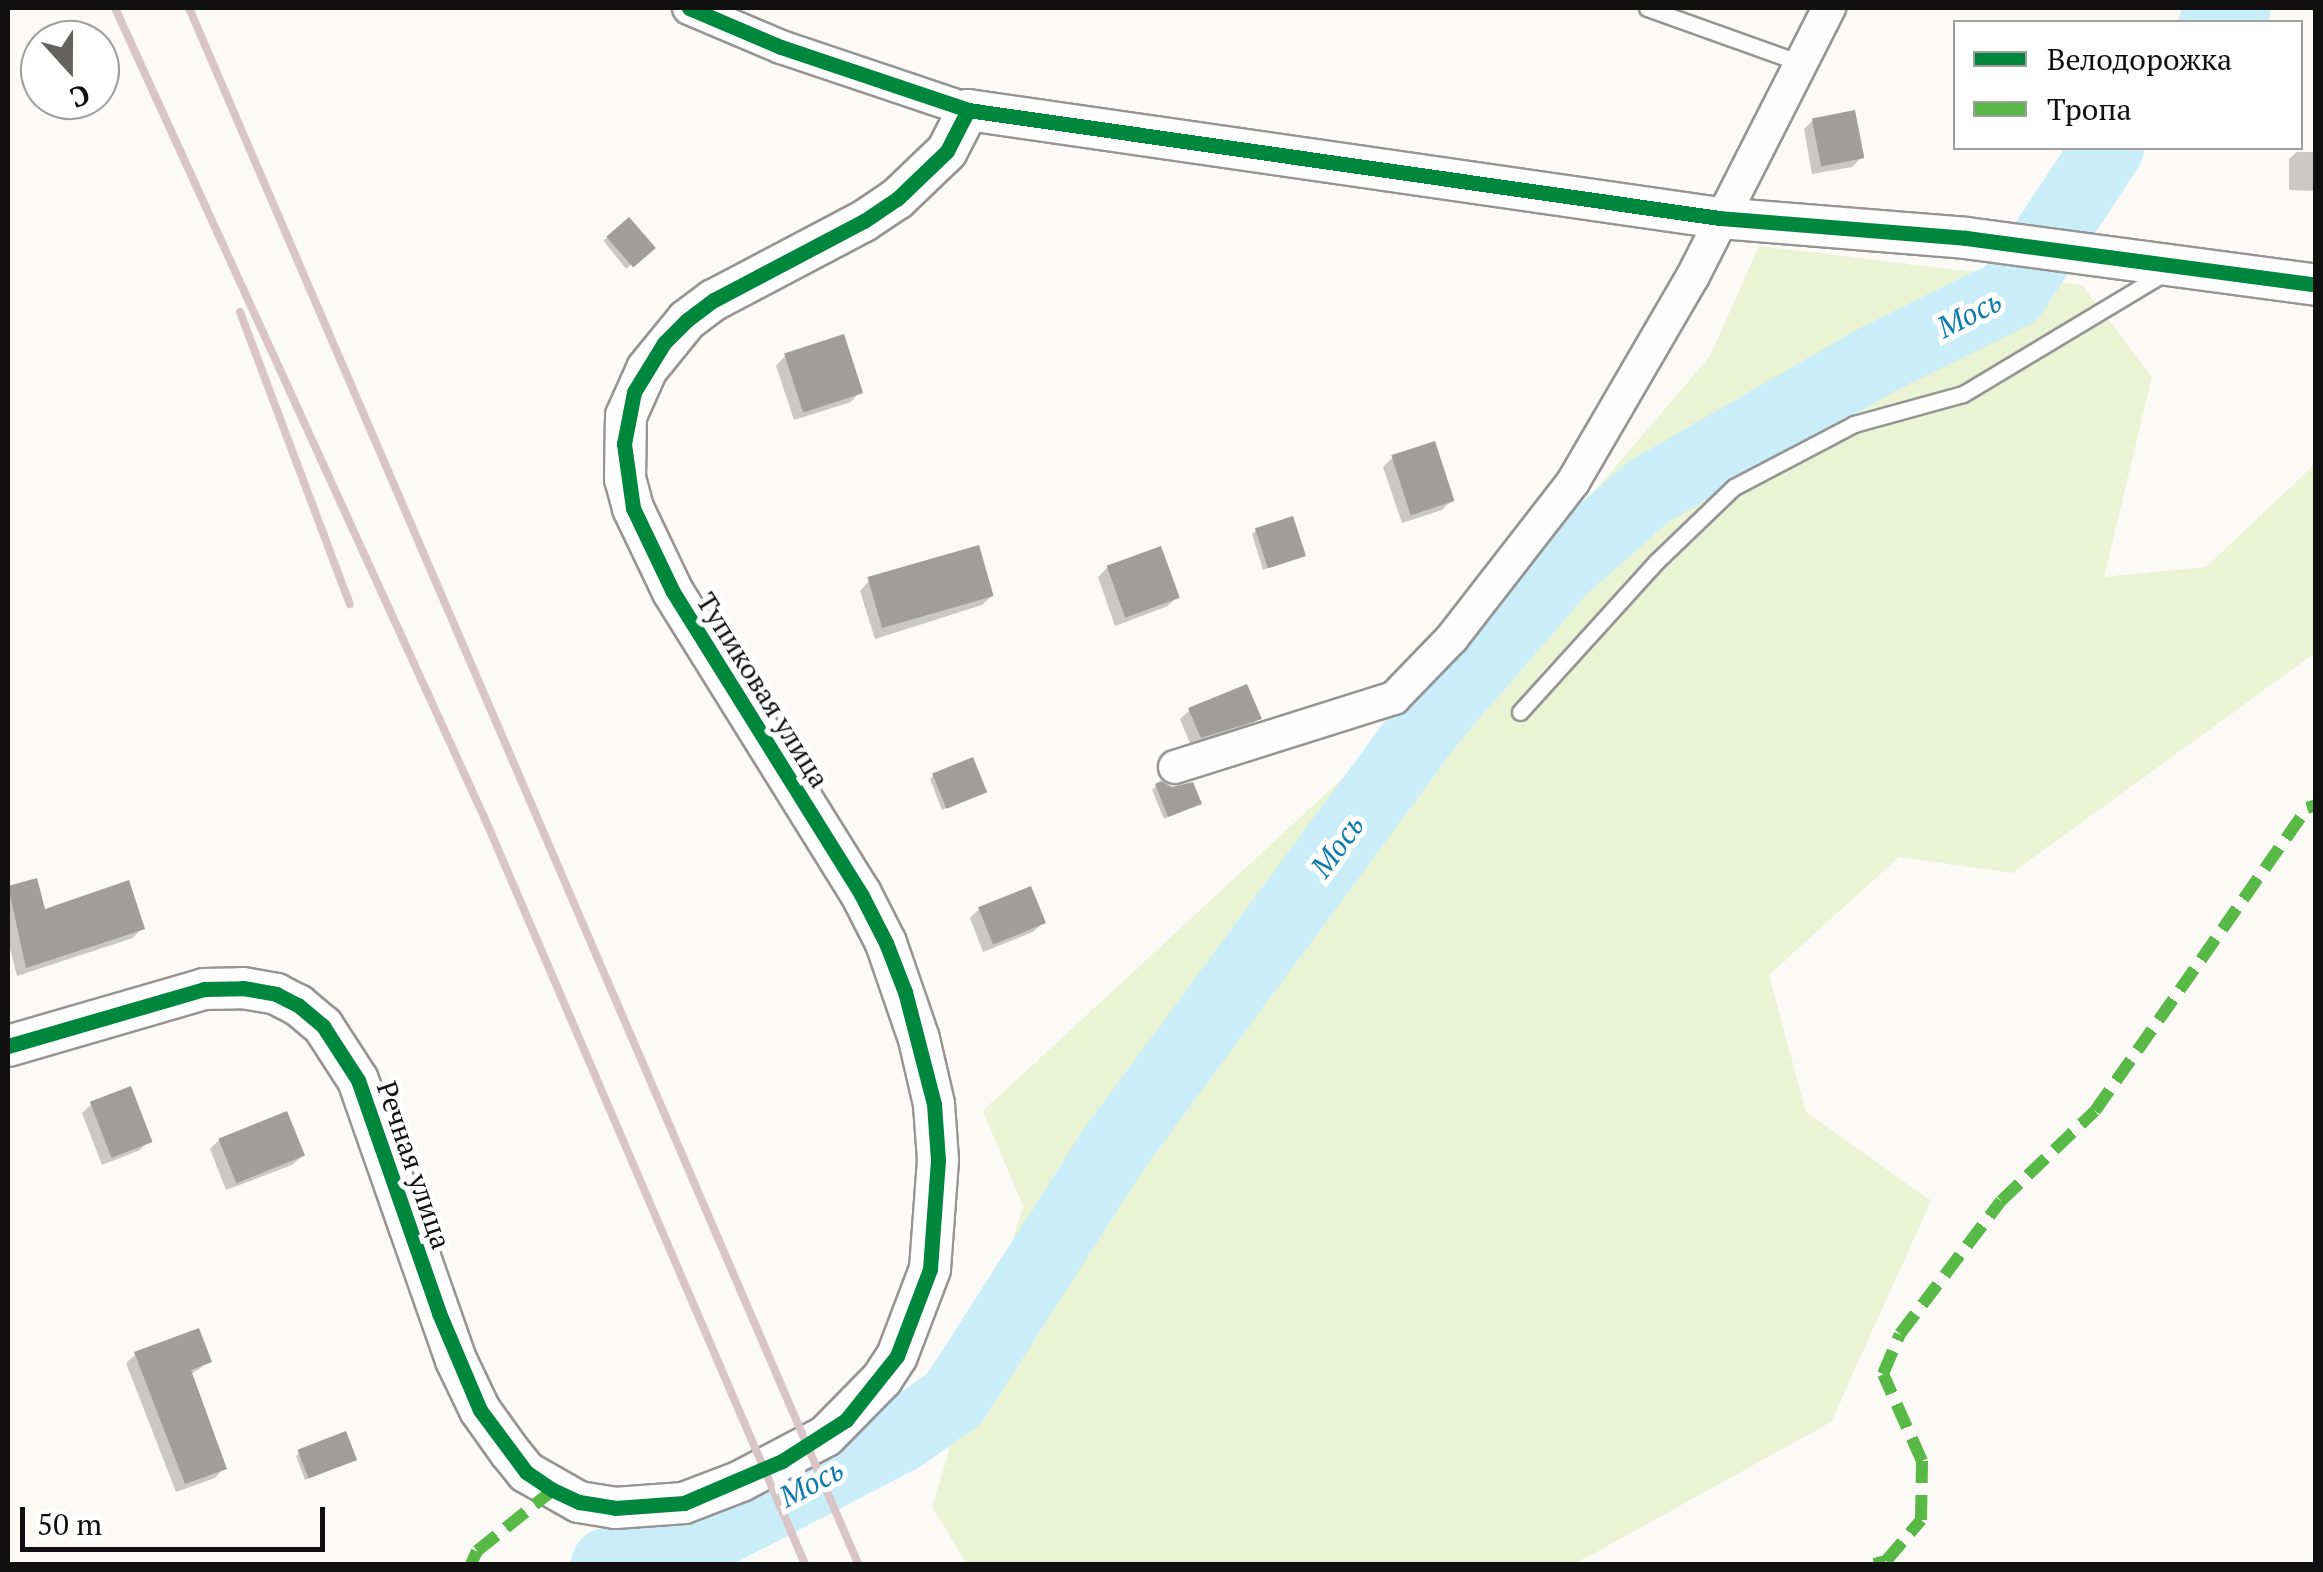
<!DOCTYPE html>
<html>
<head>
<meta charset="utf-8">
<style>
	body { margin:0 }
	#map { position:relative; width:2323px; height:1572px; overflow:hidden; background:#fcfaf6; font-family:"PT Serif",serif }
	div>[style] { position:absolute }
	.green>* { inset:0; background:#eaf3d4 }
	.shadow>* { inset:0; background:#0003; transform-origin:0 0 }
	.river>* { height:72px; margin:-36px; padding:0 36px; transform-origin:36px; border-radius:36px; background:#c9eefa }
	.building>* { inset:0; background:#a09d9b; transform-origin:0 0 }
	.roads { filter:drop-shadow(2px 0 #969594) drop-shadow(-2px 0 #969594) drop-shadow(0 2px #969594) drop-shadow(0 -2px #969594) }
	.service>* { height:15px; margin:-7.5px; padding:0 7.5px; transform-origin:7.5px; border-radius:7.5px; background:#fffefe }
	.minor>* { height:32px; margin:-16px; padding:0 16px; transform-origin:16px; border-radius:16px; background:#fffefe }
	.tertiary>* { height:40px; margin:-20px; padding:0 20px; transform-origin:20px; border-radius:20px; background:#fffefe }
	.rail>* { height:8px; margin:-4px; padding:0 4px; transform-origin:4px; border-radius:4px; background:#d9c4c7 }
	.quiet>* { height:12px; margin-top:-6px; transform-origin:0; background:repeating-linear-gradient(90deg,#58b947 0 25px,transparent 0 37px) }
	.cycleway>* { height:15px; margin:-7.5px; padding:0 7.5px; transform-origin:7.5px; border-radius:7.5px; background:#00873e }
	span { translate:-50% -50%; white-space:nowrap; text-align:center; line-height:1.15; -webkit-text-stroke:10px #fff; paint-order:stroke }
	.street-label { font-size:28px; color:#101010 }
	.water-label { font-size:30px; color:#0e7cac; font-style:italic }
	.frame { position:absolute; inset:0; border:10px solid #101010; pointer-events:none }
	.legend { position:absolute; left:1953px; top:20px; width:350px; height:130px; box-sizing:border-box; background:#fff; border:2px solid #9f9f9f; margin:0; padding:12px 18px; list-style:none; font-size:30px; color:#101010 }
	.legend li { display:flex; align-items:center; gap:20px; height:50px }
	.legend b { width:50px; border:2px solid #9f9f9f }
	.north { position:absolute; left:20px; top:20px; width:100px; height:100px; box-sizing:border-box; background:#fff; border:2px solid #9f9f9f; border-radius:50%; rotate:159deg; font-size:28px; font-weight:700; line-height:40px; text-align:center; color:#101010 }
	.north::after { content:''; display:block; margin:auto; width:35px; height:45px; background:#636260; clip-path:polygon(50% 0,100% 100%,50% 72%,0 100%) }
	.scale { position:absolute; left:20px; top:1507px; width:305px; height:45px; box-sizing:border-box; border:5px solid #101010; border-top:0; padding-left:12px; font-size:30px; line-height:35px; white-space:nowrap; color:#101010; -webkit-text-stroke:8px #fff; paint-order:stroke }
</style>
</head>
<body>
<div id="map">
	<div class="green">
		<div style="clip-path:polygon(1759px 246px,2082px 285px,2152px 377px,2104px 577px,2206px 567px,2315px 464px,2315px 653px,2012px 873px,1899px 857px,1769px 975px,1806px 1112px,1931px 1201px,1831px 1422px,1575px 1564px,967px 1564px,932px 1507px,1023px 1206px,983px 1111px,1375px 748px,1710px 356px)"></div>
	</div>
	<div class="shadow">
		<div style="clip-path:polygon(1813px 120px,1861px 158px,1852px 167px,1812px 174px,1804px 129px)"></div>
		<div style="clip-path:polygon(2297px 152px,2316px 152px,2316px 191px,2289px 190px,2289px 159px)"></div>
		<div style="left:629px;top:220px;width:36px;height:33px;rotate:51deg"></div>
		<div style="clip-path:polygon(785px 356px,860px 392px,851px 402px,794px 420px,776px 366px)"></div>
		<div style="clip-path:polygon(1392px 458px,1452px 500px,1442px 510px,1402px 523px,1383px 467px)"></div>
		<div style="clip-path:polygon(1256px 530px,1303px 555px,1263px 570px,1252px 534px)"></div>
		<div style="clip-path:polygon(1107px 568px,1177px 597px,1168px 606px,1115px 626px,1098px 577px)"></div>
		<div style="clip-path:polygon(869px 581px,992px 596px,982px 605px,875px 639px,860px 591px)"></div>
		<div style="clip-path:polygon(1190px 710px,1259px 718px,1249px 727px,1191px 746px,1180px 719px)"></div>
		<div style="clip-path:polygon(934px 775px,984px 792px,942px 810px,930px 779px)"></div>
		<div style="clip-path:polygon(1156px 786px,1172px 789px,1199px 803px,1164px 819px,1152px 790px)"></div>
		<div style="clip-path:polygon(35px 881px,44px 912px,142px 928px,133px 938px,17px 976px,8px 941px,8px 889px)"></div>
		<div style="clip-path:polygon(979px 909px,1043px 923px,1033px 932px,983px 952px,970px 918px)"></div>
		<div style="clip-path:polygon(92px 1104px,149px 1141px,140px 1150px,102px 1165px,82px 1113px)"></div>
		<div style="clip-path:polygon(220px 1139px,302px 1156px,292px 1165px,226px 1190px,210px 1149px)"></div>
		<div style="clip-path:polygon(136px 1354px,209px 1362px,190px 1375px,224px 1468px,215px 1478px,176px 1492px,126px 1363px)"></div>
		<div style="clip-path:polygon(300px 1452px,354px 1459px,305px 1480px,296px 1456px)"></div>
	</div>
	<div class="river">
		<div style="left:2215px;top:22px;width:24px;rotate:-35deg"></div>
		<div style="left:607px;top:1564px;width:87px;rotate:-12.6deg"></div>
		<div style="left:692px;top:1545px;width:236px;rotate:-27.5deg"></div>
		<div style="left:901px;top:1436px;width:65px;rotate:-34.9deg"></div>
		<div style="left:954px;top:1399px;width:300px;rotate:-57.4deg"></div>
		<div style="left:1116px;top:1146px;width:532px;rotate:-53.56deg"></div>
		<div style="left:1432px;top:718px;width:198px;rotate:-49.1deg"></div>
		<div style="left:1562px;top:568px;width:115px;rotate:-41.5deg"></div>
		<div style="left:1648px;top:492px;width:258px;rotate:-30deg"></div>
		<div style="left:1871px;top:363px;width:157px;rotate:-26.4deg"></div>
		<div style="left:2012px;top:293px;width:174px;rotate:-56.5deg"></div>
	</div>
	<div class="building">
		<div style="left:1855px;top:110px;width:49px;height:44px;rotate:79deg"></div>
		<div style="left:629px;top:217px;width:41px;height:30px;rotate:49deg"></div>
		<div style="left:844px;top:334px;width:62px;height:63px;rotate:72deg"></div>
		<div style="left:1435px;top:441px;width:63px;height:46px;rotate:72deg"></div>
		<div style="left:1293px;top:516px;width:42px;height:40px;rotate:72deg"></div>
		<div style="left:979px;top:545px;width:53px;height:116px;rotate:74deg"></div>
		<div style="left:1161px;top:546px;width:55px;height:58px;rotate:70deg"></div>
		<div style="clip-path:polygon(1247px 684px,1262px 719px,1201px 738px,1188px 708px)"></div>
		<div style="left:973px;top:757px;width:38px;height:44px;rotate:68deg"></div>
		<div style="clip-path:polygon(1161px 781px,1172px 787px,1193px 782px,1202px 804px,1168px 817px,1155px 784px)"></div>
		<div style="clip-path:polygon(37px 878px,45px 909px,129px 880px,145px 929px,26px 968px,8px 886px)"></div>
		<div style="left:1031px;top:886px;width:40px;height:57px;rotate:68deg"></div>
		<div style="left:131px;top:1086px;width:60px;height:44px;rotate:69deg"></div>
		<div style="left:287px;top:1111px;width:48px;height:74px;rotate:68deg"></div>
		<div style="clip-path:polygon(199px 1328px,212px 1362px,191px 1370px,227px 1469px,185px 1484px,134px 1352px)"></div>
		<div style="left:346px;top:1431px;width:31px;height:52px;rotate:69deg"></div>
	</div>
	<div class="roads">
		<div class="service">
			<div style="left:1647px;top:8px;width:164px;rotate:19.7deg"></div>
			<div style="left:1520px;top:712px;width:202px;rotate:-47.8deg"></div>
			<div style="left:1656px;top:562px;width:108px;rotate:-43.9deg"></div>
			<div style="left:1734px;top:487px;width:136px;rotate:-27.7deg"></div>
			<div style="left:1854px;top:424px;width:113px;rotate:-15.4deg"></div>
			<div style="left:1963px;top:394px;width:235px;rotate:-31deg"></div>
		</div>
		<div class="minor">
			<div style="left:689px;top:8px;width:100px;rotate:23deg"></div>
			<div style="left:781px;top:47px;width:197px;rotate:18.6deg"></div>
			<div style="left:1175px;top:767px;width:230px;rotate:-17.5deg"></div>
			<div style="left:1394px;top:698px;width:83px;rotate:-46deg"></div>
			<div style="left:1452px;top:638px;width:197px;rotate:-52.2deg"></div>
			<div style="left:1573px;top:482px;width:238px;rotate:-59.8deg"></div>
			<div style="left:1693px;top:276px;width:301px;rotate:-63.1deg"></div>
		</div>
		<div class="tertiary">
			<div style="left:8px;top:1046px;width:204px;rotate:-16.2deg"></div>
			<div style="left:204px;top:989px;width:39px;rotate:-1deg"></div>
			<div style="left:243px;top:988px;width:34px;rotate:10deg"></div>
			<div style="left:276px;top:994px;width:25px;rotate:27deg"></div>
			<div style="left:298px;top:1005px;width:33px;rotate:40deg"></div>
			<div style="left:323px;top:1026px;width:64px;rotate:57.1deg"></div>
			<div style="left:358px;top:1080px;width:297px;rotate:70.7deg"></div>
			<div style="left:456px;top:1360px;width:55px;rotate:64.4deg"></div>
			<div style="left:480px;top:1410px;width:52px;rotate:54.5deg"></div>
			<div style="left:510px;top:1452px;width:26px;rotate:51deg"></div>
			<div style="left:526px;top:1472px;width:61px;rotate:29.5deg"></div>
			<div style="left:579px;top:1502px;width:36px;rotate:9deg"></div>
			<div style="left:615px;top:1508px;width:69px;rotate:-4.1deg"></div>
			<div style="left:684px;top:1503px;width:61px;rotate:-21.1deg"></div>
			<div style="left:741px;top:1481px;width:96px;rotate:-27.9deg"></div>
			<div style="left:826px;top:1436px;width:80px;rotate:-45.5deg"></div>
			<div style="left:882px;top:1379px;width:27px;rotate:-57deg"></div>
			<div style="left:897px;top:1356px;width:93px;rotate:-69.2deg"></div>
			<div style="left:930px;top:1269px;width:109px;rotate:-85.8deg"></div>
			<div style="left:938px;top:1160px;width:56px;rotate:-94.1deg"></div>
			<div style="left:934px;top:1104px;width:67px;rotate:-103deg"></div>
			<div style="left:919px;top:1039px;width:102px;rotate:-109deg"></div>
			<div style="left:886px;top:943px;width:55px;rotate:-117deg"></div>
			<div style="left:861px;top:894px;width:356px;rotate:-121.9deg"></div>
			<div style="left:673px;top:592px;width:93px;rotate:-115.5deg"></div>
			<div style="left:633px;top:508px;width:30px;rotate:-105deg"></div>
			<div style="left:625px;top:479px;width:63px;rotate:-89.1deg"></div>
			<div style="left:626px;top:416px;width:51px;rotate:-65.9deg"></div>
			<div style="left:647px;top:369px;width:63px;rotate:-50.8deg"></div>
			<div style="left:687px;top:320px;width:34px;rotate:-37deg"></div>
			<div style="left:714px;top:300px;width:170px;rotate:-27.8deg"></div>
			<div style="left:864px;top:221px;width:40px;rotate:-34deg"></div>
			<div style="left:897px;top:199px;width:69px;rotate:-43.8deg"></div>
			<div style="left:947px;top:151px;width:46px;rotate:-62.9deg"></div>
			<div style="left:968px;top:110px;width:759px;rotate:8.18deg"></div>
			<div style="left:1719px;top:218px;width:248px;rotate:4.6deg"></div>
			<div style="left:1966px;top:238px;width:353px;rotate:7.6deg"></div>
		</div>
	</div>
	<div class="rail">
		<div style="left:115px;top:8px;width:891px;rotate:65.48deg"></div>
		<div style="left:485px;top:819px;width:811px;rotate:66.76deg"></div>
		<div style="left:189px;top:8px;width:1694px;rotate:66.73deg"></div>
		<div style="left:240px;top:312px;width:312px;rotate:69.4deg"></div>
	</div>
	<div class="quiet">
		<div style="left:471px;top:1564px;width:14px;rotate:-65deg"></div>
		<div style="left:477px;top:1551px;width:97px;rotate:-38.8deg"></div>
		<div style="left:1874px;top:1564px;width:12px;rotate:-14deg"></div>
		<div style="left:1886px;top:1561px;width:54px;rotate:-49.5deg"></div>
		<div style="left:1921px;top:1520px;width:59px;rotate:-89deg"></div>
		<div style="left:1922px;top:1461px;width:95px;rotate:-114.1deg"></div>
		<div style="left:1883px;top:1374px;width:43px;rotate:-67deg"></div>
		<div style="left:1900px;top:1334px;width:167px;rotate:-52.8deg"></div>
		<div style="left:2001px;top:1201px;width:130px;rotate:-43.8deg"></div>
		<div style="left:2095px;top:1111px;width:370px;rotate:-55deg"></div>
		<div style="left:2307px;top:808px;width:9px;rotate:-18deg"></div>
	</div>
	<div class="cycleway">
		<div style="left:689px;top:8px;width:100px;rotate:23deg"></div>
		<div style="left:781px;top:47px;width:197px;rotate:18.6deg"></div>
		<div style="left:968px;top:110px;width:759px;rotate:8.18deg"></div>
		<div style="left:1719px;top:218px;width:248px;rotate:4.6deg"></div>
		<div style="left:1966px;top:238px;width:353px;rotate:7.6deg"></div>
		<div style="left:8px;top:1046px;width:204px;rotate:-16.2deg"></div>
		<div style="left:204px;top:989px;width:39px;rotate:-1deg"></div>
		<div style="left:243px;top:988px;width:34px;rotate:10deg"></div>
		<div style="left:276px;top:994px;width:25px;rotate:27deg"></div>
		<div style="left:298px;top:1005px;width:33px;rotate:40deg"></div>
		<div style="left:323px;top:1026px;width:64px;rotate:57.1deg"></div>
		<div style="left:358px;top:1080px;width:247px;rotate:70.8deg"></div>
		<div style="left:439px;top:1313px;width:105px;rotate:67.1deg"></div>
		<div style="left:480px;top:1410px;width:77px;rotate:53.4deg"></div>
		<div style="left:526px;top:1472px;width:32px;rotate:34deg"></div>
		<div style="left:553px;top:1490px;width:29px;rotate:25deg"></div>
		<div style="left:579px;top:1502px;width:36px;rotate:9deg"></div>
		<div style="left:615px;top:1508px;width:69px;rotate:-4.1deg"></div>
		<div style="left:684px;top:1503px;width:107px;rotate:-23.2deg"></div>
		<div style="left:782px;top:1461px;width:76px;rotate:-32.6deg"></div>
		<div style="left:846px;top:1420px;width:82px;rotate:-51.4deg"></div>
		<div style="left:897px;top:1356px;width:93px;rotate:-69.2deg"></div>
		<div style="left:930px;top:1269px;width:109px;rotate:-85.8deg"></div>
		<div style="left:938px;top:1160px;width:56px;rotate:-94.1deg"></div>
		<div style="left:934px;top:1104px;width:116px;rotate:-104.5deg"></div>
		<div style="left:905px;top:992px;width:53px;rotate:-111.2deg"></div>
		<div style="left:886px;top:943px;width:55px;rotate:-117deg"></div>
		<div style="left:861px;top:894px;width:356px;rotate:-121.9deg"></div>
		<div style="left:673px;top:592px;width:93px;rotate:-115.5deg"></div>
		<div style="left:633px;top:508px;width:65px;rotate:-98deg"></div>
		<div style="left:624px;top:444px;width:53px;rotate:-79.1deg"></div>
		<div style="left:634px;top:392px;width:57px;rotate:-58.5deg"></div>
		<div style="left:664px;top:343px;width:33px;rotate:-45deg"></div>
		<div style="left:687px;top:320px;width:34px;rotate:-37deg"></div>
		<div style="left:714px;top:300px;width:170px;rotate:-27.8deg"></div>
		<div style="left:864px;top:221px;width:40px;rotate:-34deg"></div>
		<div style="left:897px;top:199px;width:69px;rotate:-43.8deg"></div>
		<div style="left:947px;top:151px;width:46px;rotate:-62.9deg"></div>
	</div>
	<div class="street-label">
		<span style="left:763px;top:690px;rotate:58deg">Тупиковая улица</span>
		<span style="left:414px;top:1165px;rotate:71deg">Речная улица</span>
	</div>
	<div class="water-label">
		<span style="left:1969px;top:314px;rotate:-27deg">Мось</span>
		<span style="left:1337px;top:846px;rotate:-54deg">Мось</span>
		<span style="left:811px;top:1483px;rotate:-28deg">Мось</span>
	</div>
	<div class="frame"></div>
	<ul class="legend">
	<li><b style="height:12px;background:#00873e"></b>Велодорожка</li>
	<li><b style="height:12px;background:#58b947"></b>Тропа</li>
	</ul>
	<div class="north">С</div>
	<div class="scale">50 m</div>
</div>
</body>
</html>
